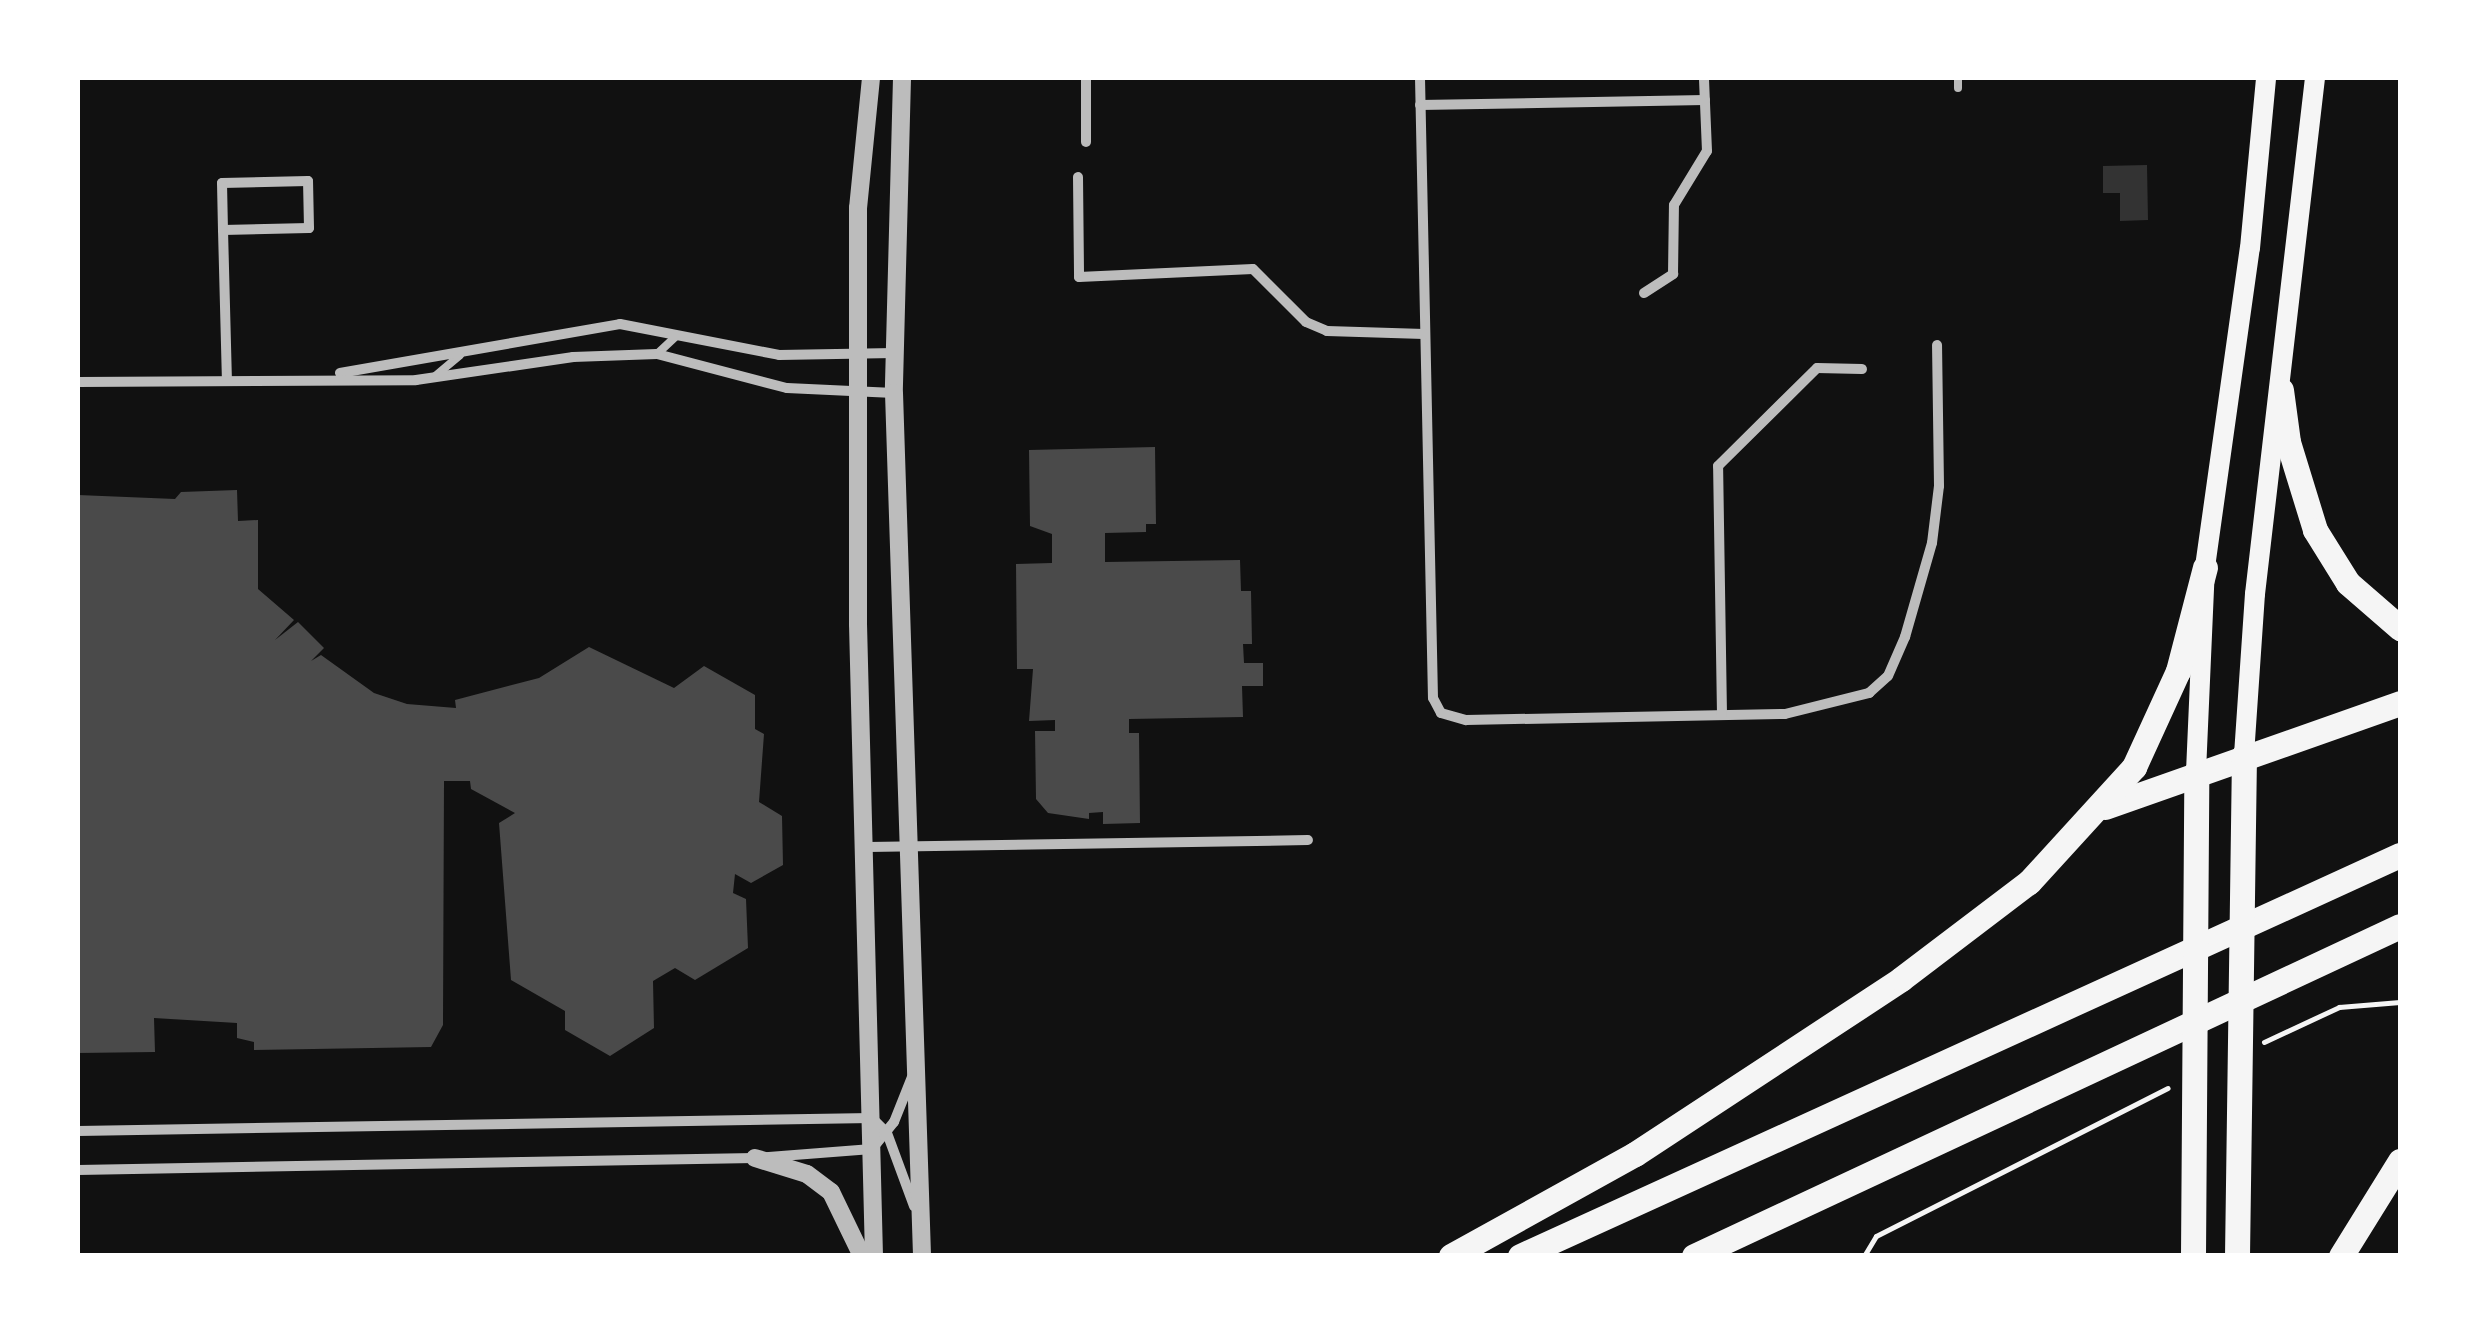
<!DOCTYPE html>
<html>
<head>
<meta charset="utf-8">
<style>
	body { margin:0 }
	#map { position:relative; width:2478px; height:1333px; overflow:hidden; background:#111; font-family:"Nunito Sans",sans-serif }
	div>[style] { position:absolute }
	.water>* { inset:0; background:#333 }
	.building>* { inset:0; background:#4a4a4a }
	.path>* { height:5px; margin:-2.5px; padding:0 2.5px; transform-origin:2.5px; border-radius:2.5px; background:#f5f5f5 }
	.service>* { height:8px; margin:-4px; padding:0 4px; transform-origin:4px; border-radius:4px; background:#bcbcbc }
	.minor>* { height:10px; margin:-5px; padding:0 5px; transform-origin:5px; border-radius:5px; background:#bcbcbc }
	.tertiary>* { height:18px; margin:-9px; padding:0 9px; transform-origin:9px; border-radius:9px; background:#bcbcbc }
	.secondary>* { height:20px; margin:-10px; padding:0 10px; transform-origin:10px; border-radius:10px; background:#f5f5f5 }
	.primary>* { height:25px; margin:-12.5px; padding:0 12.5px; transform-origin:12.5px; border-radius:12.5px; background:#f5f5f5 }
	span { translate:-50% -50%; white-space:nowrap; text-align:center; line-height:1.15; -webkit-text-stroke:9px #fff; paint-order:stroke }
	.frame { position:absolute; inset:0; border:80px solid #fff; pointer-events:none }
</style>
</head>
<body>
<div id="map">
	<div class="water">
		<div style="clip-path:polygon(2147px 165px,2148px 220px,2120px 221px,2120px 193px,2103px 193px,2103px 166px)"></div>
	</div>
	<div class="building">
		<div style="clip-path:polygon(1155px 447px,1156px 524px,1146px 524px,1146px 532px,1105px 533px,1105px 562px,1240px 560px,1241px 591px,1251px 591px,1252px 644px,1243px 644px,1244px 663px,1263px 663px,1263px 686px,1242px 686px,1243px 717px,1129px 719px,1129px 733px,1139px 733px,1140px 823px,1103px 824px,1103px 812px,1089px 813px,1089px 819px,1048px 813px,1036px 799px,1035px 731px,1055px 731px,1055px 720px,1029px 721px,1033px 669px,1017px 669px,1016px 564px,1052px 563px,1052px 534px,1030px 526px,1029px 450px)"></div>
		<div style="clip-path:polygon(237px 490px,238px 521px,258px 520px,258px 589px,294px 620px,275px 640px,298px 622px,324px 648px,311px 661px,321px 655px,374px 693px,407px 704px,456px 708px,455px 700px,539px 678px,589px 647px,674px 688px,704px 666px,755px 695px,755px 729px,764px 734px,759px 802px,782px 816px,783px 865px,751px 883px,735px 874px,733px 893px,746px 899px,748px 948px,695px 980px,675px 968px,653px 981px,654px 1028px,610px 1056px,565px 1030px,565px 1011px,511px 980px,499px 823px,515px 813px,471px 789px,470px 781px,444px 781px,443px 1025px,431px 1047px,254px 1050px,254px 1042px,237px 1038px,237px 1023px,154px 1018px,155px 1052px,78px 1053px,78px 495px,175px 499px,181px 492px)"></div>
	</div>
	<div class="path">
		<div style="left:2264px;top:1042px;width:83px;rotate:-25deg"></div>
		<div style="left:2339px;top:1007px;width:61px;rotate:-4.7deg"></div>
		<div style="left:1864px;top:1256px;width:23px;rotate:-59deg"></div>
		<div style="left:1876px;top:1236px;width:327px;rotate:-26.9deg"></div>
	</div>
	<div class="service">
		<div style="left:1958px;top:78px;width:10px;rotate:90deg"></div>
		<div style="left:657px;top:354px;width:26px;rotate:-43deg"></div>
		<div style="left:434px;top:377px;width:34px;rotate:-40deg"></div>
	</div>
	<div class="minor">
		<div style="left:1420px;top:78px;width:620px;rotate:88.8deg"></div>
		<div style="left:1433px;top:698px;width:17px;rotate:62deg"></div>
		<div style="left:1441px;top:713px;width:26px;rotate:16deg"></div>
		<div style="left:1466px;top:720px;width:319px;rotate:-1.1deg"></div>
		<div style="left:1785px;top:714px;width:87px;rotate:-14deg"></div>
		<div style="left:1869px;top:693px;width:25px;rotate:-42deg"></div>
		<div style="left:1888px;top:676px;width:43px;rotate:-66.4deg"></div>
		<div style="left:1905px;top:637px;width:98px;rotate:-74deg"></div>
		<div style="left:1932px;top:543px;width:57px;rotate:-83deg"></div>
		<div style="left:1939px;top:486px;width:141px;rotate:-90.8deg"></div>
		<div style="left:1420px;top:105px;width:285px;rotate:-1deg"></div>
		<div style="left:1086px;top:142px;width:64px;rotate:-90deg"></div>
		<div style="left:1078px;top:177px;width:100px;rotate:89.4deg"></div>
		<div style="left:1079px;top:277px;width:174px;rotate:-2.6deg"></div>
		<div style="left:1253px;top:269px;width:75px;rotate:45deg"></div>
		<div style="left:1306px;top:322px;width:23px;rotate:23deg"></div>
		<div style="left:1327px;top:331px;width:97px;rotate:1.8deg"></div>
		<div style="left:223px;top:230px;width:86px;rotate:-1.3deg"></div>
		<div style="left:309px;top:228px;width:47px;rotate:-91.2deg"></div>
		<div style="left:308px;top:181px;width:86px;rotate:178.7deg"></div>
		<div style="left:222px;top:183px;width:47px;rotate:88.8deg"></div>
		<div style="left:223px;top:230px;width:149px;rotate:88.5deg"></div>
		<div style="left:1644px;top:293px;width:35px;rotate:-33deg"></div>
		<div style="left:1673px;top:274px;width:69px;rotate:-89.2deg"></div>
		<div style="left:1674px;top:205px;width:63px;rotate:-58.6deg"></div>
		<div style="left:1707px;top:151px;width:73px;rotate:-92.4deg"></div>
		<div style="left:340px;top:373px;width:284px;rotate:-9.9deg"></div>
		<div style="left:620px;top:324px;width:162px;rotate:11deg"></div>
		<div style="left:779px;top:355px;width:115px;rotate:-1deg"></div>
		<div style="left:78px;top:382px;width:338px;rotate:-0.3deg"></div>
		<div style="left:416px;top:380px;width:159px;rotate:-8.3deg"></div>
		<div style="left:573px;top:357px;width:84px;rotate:-2deg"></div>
		<div style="left:657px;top:354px;width:134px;rotate:14.7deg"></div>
		<div style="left:787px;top:388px;width:107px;rotate:2.7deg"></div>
		<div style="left:1722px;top:715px;width:249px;rotate:-90.9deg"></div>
		<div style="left:1718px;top:466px;width:139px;rotate:-44.7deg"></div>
		<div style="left:1817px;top:368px;width:45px;rotate:1.3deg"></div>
		<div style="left:868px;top:847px;width:440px;rotate:-0.9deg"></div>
		<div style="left:78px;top:1131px;width:794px;rotate:-0.94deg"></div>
		<div style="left:872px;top:1118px;width:21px;rotate:45deg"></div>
		<div style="left:887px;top:1133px;width:78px;rotate:69.7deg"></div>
		<div style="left:78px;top:1170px;width:677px;rotate:-1.02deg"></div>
		<div style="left:755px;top:1158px;width:117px;rotate:-4.4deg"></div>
		<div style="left:872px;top:1149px;width:35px;rotate:-51deg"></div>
		<div style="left:894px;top:1122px;width:48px;rotate:-68.2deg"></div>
	</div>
	<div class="tertiary">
		<div style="left:871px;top:78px;width:131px;rotate:95.7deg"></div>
		<div style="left:858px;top:208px;width:416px;rotate:90deg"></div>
		<div style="left:858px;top:624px;width:632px;rotate:88.55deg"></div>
		<div style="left:902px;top:78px;width:315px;rotate:91.5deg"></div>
		<div style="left:894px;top:393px;width:863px;rotate:88.14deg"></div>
		<div style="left:755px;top:1158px;width:54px;rotate:17.1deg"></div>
		<div style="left:807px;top:1174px;width:30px;rotate:37deg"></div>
		<div style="left:831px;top:1192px;width:71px;rotate:64.2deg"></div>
	</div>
	<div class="secondary">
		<div style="left:2244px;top:755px;width:161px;rotate:-86.1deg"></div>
		<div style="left:2255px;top:594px;width:519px;rotate:-83.37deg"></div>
		<div style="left:2196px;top:772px;width:205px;rotate:-87.5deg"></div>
		<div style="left:2205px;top:567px;width:322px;rotate:-82deg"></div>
		<div style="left:2250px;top:248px;width:171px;rotate:-84.6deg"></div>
	</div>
	<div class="primary">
		<div style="left:2281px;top:390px;width:52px;rotate:82.3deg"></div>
		<div style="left:2288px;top:442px;width:92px;rotate:72.9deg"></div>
		<div style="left:2315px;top:530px;width:62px;rotate:58.1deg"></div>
		<div style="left:2348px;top:583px;width:69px;rotate:40.9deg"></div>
		<div style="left:2105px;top:807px;width:313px;rotate:-19.4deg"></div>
		<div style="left:1451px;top:1256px;width:210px;rotate:-29deg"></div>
		<div style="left:1635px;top:1154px;width:318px;rotate:-33.3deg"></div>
		<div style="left:1901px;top:979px;width:161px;rotate:-37.2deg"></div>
		<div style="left:2029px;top:882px;width:156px;rotate:-47.6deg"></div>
		<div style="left:2134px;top:767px;width:106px;rotate:-65.4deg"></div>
		<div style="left:2178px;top:671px;width:107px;rotate:-75.4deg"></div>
		<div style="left:1520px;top:1256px;width:967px;rotate:-24.5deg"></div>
		<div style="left:1694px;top:1256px;width:779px;rotate:-25.05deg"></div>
		<div style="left:2193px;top:1256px;width:484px;rotate:-89.6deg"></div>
		<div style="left:2237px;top:1256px;width:501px;rotate:-89.2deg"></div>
		<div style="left:2341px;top:1256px;width:112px;rotate:-58.2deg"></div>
	</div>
	<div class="frame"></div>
</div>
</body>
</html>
